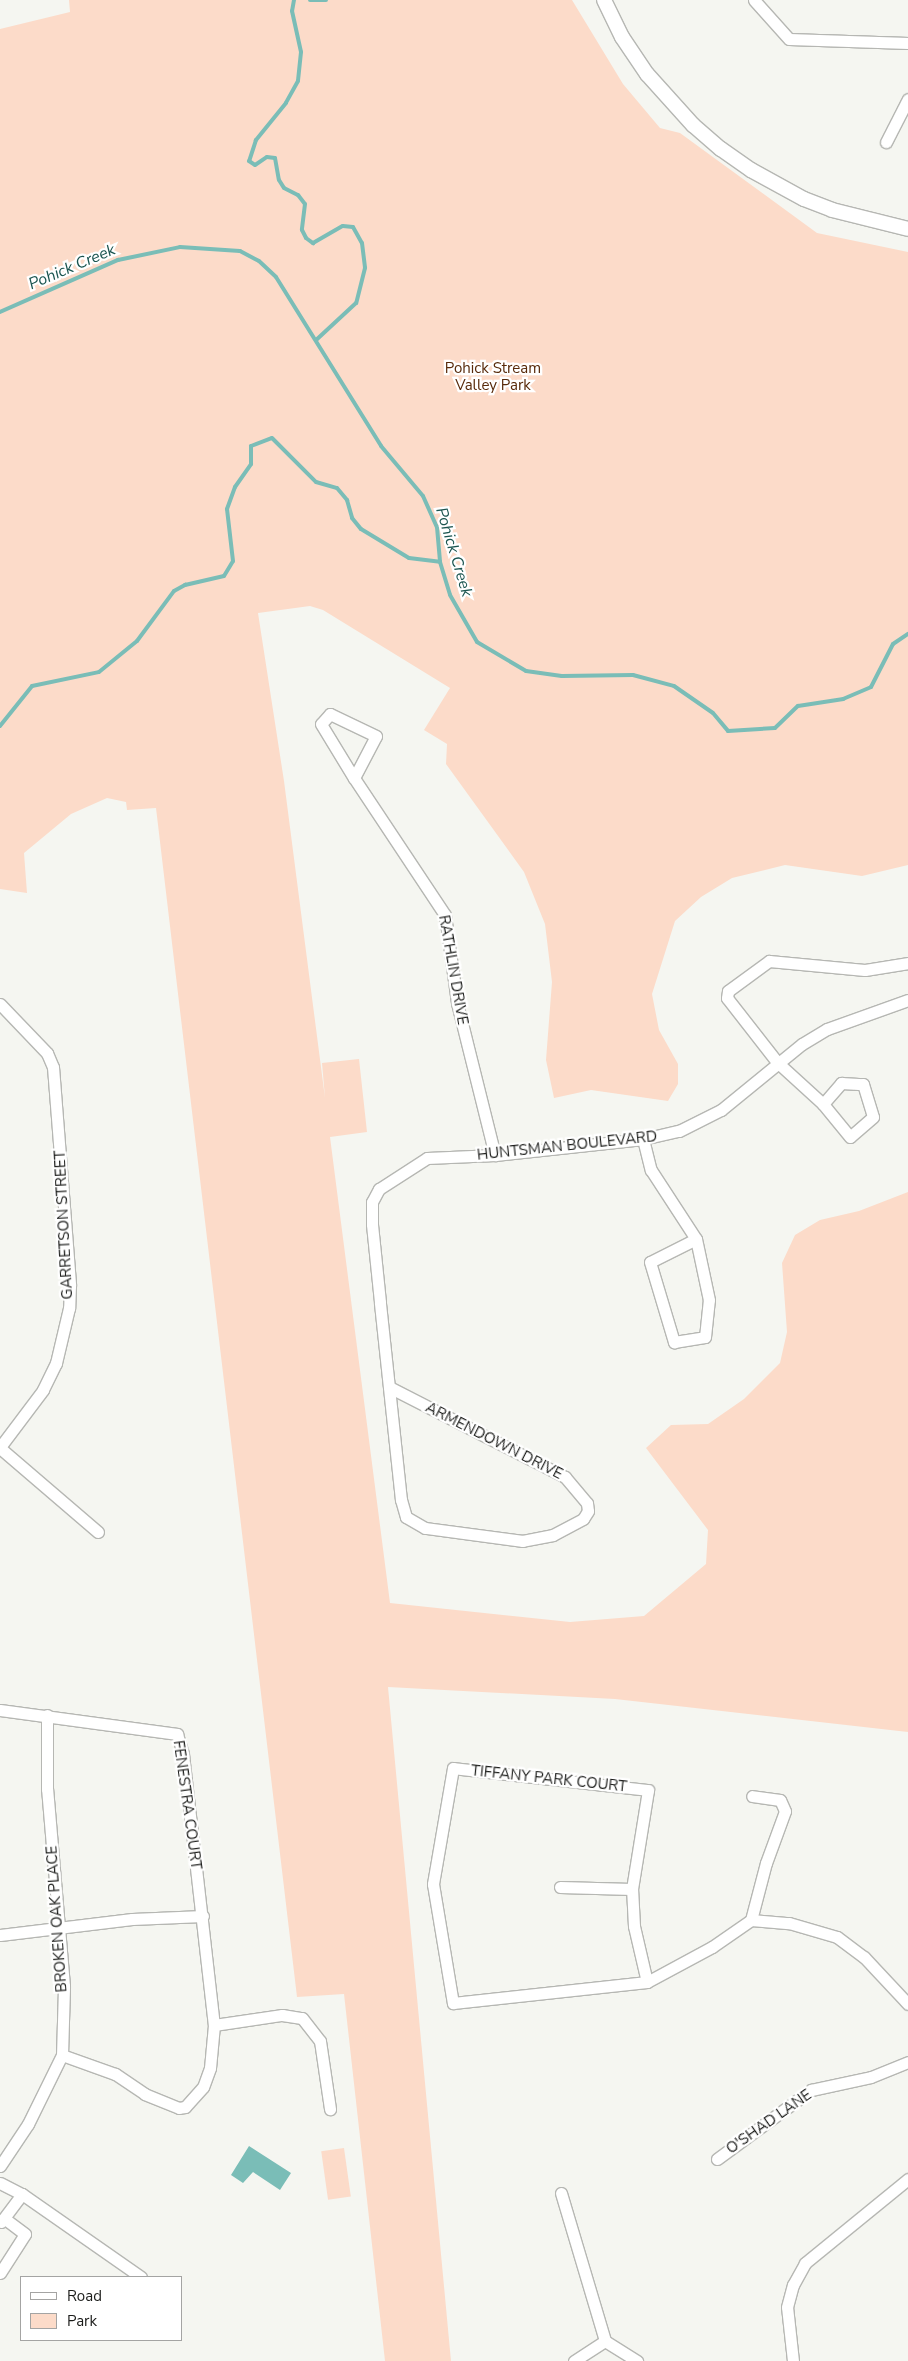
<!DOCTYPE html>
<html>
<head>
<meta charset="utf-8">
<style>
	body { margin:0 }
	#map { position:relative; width:908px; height:2361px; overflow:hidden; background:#f5f6f1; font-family:"Nunito Sans",sans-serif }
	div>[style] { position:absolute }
	.green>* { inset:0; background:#fcdbc9; transform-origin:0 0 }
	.water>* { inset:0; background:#7abdb7 }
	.stream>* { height:4px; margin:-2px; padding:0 2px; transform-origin:2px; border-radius:2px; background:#7abdb7 }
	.roads { filter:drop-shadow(1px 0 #b6b7b3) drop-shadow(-1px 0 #b6b7b3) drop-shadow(0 1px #b6b7b3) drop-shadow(0 -1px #b6b7b3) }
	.minor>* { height:11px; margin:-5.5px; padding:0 5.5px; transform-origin:5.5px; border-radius:5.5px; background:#fff }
	.tertiary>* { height:14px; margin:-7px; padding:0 7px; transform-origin:7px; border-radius:7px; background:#fff }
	span { translate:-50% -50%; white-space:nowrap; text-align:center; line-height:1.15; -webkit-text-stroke:4.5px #fff; paint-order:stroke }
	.park-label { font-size:15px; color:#582a0a }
	.street-label { font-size:15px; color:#1b1c1a }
	.water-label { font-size:16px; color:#1a544f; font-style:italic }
	.legend { position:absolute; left:20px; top:2276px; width:162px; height:65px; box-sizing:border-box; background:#fff; border:1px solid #a4a4a3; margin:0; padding:6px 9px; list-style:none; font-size:15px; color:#1b1c1a }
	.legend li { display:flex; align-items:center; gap:10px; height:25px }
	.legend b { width:25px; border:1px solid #a4a4a3 }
</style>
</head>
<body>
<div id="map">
	<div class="green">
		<div style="clip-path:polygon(69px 0,572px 0,623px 84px,660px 128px,680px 133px,817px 233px,908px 252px,908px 865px,862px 876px,785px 865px,732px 878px,701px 897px,675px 921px,652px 994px,659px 1030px,678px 1064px,678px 1084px,668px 1101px,591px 1090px,554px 1098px,546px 1060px,552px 982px,545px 924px,524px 872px,446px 764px,447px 744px,424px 730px,450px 688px,323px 610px,310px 606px,258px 613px,284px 781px,325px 1098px,322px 1063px,359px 1059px,367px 1132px,330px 1137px,390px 1603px,570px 1622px,644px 1616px,706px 1564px,708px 1530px,646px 1448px,671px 1425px,708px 1424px,744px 1399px,780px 1363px,787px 1332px,782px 1263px,795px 1235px,820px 1220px,859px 1211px,908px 1192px,908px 1732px,615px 1699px,388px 1687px,451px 2361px,385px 2361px,344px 1994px,297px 1997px,156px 808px,127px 810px,126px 802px,107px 798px,71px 814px,24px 853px,27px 893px,0 889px,0 29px,70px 12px)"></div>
		<div style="left:344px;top:2148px;width:49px;height:23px;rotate:82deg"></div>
	</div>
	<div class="water">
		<div style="clip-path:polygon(249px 2146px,291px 2173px,280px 2190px,253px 2172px,243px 2183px,231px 2175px)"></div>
	</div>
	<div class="stream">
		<div style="left:294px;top:0;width:11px;rotate:100deg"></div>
		<div style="left:292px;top:11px;width:42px;rotate:77.6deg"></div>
		<div style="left:301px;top:52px;width:29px;rotate:96deg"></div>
		<div style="left:298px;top:81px;width:25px;rotate:119deg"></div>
		<div style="left:286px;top:103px;width:48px;rotate:129deg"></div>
		<div style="left:256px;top:140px;width:22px;rotate:108deg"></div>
		<div style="left:249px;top:161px;width:7px;rotate:34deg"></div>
		<div style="left:255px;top:165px;width:14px;rotate:-34deg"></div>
		<div style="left:267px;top:157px;width:8px;rotate:7deg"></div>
		<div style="left:275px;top:158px;width:22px;rotate:80deg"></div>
		<div style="left:279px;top:180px;width:9px;rotate:58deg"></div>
		<div style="left:284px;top:188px;width:16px;rotate:27deg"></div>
		<div style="left:298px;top:195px;width:11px;rotate:52deg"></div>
		<div style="left:305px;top:204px;width:26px;rotate:97deg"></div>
		<div style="left:302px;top:230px;width:9px;rotate:63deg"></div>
		<div style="left:306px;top:238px;width:9px;rotate:36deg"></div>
		<div style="left:313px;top:243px;width:34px;rotate:-30deg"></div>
		<div style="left:343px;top:226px;width:10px;rotate:6deg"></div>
		<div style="left:353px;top:227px;width:18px;rotate:61deg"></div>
		<div style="left:362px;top:243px;width:25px;rotate:83deg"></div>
		<div style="left:365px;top:268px;width:36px;rotate:104deg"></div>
		<div style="left:356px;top:303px;width:54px;rotate:137.2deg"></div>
		<div style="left:310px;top:0;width:16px"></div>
		<div style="left:0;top:312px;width:129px;rotate:-23.8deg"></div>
		<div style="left:118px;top:260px;width:63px;rotate:-11.8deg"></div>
		<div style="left:180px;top:247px;width:60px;rotate:3.8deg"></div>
		<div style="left:240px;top:251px;width:21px;rotate:28deg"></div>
		<div style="left:259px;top:261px;width:23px;rotate:43deg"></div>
		<div style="left:276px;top:277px;width:199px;rotate:58.1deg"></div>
		<div style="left:381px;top:446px;width:65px;rotate:50deg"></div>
		<div style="left:423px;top:496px;width:34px;rotate:66deg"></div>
		<div style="left:437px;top:527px;width:35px;rotate:85deg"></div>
		<div style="left:440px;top:562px;width:34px;rotate:73deg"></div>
		<div style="left:450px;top:595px;width:54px;rotate:60.1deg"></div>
		<div style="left:477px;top:642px;width:57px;rotate:30.6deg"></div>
		<div style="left:526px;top:671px;width:36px;rotate:8deg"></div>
		<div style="left:562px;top:676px;width:71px;rotate:-0.8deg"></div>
		<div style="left:633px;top:675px;width:42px;rotate:15deg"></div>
		<div style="left:674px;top:686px;width:47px;rotate:34.7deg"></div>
		<div style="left:713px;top:713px;width:23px;rotate:50deg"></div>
		<div style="left:728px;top:731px;width:47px;rotate:-3.7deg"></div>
		<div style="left:775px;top:728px;width:32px;rotate:-44deg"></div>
		<div style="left:798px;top:706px;width:46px;rotate:-8.8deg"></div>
		<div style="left:843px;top:699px;width:30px;rotate:-23deg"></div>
		<div style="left:871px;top:687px;width:48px;rotate:-62.9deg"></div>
		<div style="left:893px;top:644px;width:18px;rotate:-34deg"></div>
		<div style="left:0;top:726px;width:51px;rotate:-51.3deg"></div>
		<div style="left:32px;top:686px;width:68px;rotate:-11.8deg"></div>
		<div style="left:99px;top:672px;width:49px;rotate:-39.2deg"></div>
		<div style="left:137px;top:641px;width:62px;rotate:-53.5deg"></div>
		<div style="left:174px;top:591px;width:13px;rotate:-29deg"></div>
		<div style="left:185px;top:585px;width:40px;rotate:-13deg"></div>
		<div style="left:224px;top:576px;width:17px;rotate:-59deg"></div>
		<div style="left:233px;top:561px;width:52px;rotate:-96.6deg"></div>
		<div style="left:227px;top:509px;width:23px;rotate:-70deg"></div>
		<div style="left:235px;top:487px;width:28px;rotate:-55deg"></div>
		<div style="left:251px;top:464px;width:18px;rotate:-90deg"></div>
		<div style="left:251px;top:446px;width:22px;rotate:-21deg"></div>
		<div style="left:272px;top:438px;width:62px;rotate:45deg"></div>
		<div style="left:316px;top:482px;width:22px;rotate:16deg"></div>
		<div style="left:337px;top:488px;width:16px;rotate:50deg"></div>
		<div style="left:347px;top:500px;width:19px;rotate:74deg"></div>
		<div style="left:352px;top:518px;width:14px;rotate:51deg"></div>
		<div style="left:361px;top:529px;width:56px;rotate:31.1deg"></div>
		<div style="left:409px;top:558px;width:31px;rotate:7deg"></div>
	</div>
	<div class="roads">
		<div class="minor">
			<div style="left:754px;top:0;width:52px;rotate:48.1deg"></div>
			<div style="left:789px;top:39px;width:119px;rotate:1.9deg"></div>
			<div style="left:886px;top:142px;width:48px;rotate:-62.9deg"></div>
			<div style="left:354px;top:778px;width:47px;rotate:-62.4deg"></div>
			<div style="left:376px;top:736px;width:51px;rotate:-154.4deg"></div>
			<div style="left:330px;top:714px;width:13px;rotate:132deg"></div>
			<div style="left:321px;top:724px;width:63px;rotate:58.6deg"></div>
			<div style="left:354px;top:778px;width:164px;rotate:56.4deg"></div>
			<div style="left:445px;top:915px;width:89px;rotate:82.2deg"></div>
			<div style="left:457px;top:1003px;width:157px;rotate:76deg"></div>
			<div style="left:0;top:1004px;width:68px;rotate:46.2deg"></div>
			<div style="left:47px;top:1053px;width:15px;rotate:67deg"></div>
			<div style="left:53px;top:1067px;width:219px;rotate:85.5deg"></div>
			<div style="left:70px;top:1285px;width:23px;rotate:92deg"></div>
			<div style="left:69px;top:1308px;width:57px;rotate:103.3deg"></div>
			<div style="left:56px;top:1363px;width:30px;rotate:116deg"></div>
			<div style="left:43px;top:1390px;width:71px;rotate:127deg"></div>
			<div style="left:823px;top:1104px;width:28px;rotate:-49deg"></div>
			<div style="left:841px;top:1083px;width:22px;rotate:3deg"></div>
			<div style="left:863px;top:1084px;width:34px;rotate:73deg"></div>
			<div style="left:873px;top:1117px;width:30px;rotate:139deg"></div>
			<div style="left:850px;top:1137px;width:43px;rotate:-129.3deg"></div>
			<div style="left:823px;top:1104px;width:62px;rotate:-137.6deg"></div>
			<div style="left:777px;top:1062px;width:81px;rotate:-128deg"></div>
			<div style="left:727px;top:998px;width:7px;rotate:-82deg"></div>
			<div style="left:728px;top:991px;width:51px;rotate:-36.2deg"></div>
			<div style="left:769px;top:961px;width:96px;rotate:5.4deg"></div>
			<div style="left:865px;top:970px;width:44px;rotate:-9.2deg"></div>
			<div style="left:643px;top:1139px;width:32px;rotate:76deg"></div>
			<div style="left:651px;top:1170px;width:82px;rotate:56.9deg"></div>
			<div style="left:696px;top:1239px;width:51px;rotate:153.4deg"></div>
			<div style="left:650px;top:1262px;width:84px;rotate:73.3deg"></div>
			<div style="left:674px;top:1342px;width:31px;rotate:-9deg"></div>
			<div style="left:705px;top:1337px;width:37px;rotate:-84deg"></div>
			<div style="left:709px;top:1300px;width:62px;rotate:-102deg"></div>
			<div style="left:389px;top:1387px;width:198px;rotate:27.1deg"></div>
			<div style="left:565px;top:1477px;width:34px;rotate:50deg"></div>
			<div style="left:587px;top:1503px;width:8px;rotate:83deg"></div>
			<div style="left:588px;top:1511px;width:9px;rotate:122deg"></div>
			<div style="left:583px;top:1519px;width:34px;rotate:152deg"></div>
			<div style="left:553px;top:1535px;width:31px;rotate:169deg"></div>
			<div style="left:523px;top:1541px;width:99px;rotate:-172.4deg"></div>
			<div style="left:425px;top:1528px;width:22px;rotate:-150deg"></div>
			<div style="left:406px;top:1517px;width:18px;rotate:-106deg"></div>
			<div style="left:401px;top:1500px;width:199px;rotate:-96.1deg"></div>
			<div style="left:380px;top:1302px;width:78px;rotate:-95.9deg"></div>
			<div style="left:372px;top:1224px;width:22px;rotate:-90deg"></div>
			<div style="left:372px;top:1202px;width:15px;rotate:-62deg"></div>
			<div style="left:379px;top:1189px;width:57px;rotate:-32.9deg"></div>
			<div style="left:427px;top:1158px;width:68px;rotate:-2.5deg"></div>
			<div style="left:495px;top:1155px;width:149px;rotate:-6.2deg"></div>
			<div style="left:643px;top:1139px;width:37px;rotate:-13deg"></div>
			<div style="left:679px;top:1131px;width:47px;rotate:-26.6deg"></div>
			<div style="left:721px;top:1110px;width:104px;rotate:-39.2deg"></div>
			<div style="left:802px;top:1044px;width:29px;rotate:-31deg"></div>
			<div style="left:827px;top:1029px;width:86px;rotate:-19.7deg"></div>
			<div style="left:0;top:1448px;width:129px;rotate:40.6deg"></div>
			<div style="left:0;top:1710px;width:179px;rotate:7.7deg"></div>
			<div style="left:177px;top:1734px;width:21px;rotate:73deg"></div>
			<div style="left:183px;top:1754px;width:273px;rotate:83.5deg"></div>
			<div style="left:214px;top:2025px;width:43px;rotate:95.3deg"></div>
			<div style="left:210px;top:2068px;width:20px;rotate:110deg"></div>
			<div style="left:203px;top:2087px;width:27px;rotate:132deg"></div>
			<div style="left:185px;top:2107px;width:6px;rotate:171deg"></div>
			<div style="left:179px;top:2108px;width:37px;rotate:-158deg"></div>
			<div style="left:145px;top:2094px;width:36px;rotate:-146deg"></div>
			<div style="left:115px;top:2074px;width:56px;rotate:-160.3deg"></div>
			<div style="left:560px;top:1887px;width:72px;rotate:1.6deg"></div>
			<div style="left:751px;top:1920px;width:38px;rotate:5deg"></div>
			<div style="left:789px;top:1923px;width:50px;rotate:16.3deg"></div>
			<div style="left:837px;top:1937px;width:34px;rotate:37deg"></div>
			<div style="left:864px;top:1957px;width:64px;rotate:46.9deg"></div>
			<div style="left:751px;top:1920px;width:59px;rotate:-75.3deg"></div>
			<div style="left:766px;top:1863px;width:55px;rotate:-69.9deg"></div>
			<div style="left:785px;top:1811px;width:12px;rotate:-114deg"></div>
			<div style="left:780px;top:1800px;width:28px;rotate:-172deg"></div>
			<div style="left:0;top:1935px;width:133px;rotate:-6.9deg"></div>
			<div style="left:132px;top:1919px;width:71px;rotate:-2.4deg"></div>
			<div style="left:647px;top:1982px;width:57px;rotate:-103.1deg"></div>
			<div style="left:634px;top:1926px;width:37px;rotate:-93deg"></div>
			<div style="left:632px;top:1889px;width:100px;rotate:-80.8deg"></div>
			<div style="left:648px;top:1790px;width:196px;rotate:-173.6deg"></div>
			<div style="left:453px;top:1768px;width:118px;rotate:99.8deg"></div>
			<div style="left:433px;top:1884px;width:121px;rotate:80.5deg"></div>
			<div style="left:453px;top:2003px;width:195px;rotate:-6.2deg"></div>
			<div style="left:647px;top:1982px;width:74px;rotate:-28.3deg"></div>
			<div style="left:712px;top:1947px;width:47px;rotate:-34.7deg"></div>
			<div style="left:214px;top:2025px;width:69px;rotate:-8.4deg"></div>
			<div style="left:282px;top:2015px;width:20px;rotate:9deg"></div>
			<div style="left:302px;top:2018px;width:29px;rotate:52deg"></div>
			<div style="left:320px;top:2041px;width:69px;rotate:81.6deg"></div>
			<div style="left:717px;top:2159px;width:117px;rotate:-36.3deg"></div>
			<div style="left:811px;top:2090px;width:61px;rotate:-12.2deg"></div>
			<div style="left:871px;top:2077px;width:40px;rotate:-22deg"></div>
			<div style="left:0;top:2166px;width:50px;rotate:-56.3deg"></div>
			<div style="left:28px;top:2124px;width:77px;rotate:-63.8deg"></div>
			<div style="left:62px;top:2055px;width:69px;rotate:-88.3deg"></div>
			<div style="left:64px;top:1986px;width:198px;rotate:-94.9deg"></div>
			<div style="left:47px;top:1789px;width:74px;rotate:-90deg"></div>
			<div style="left:0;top:2183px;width:25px;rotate:27deg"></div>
			<div style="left:22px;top:2194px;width:145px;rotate:34.9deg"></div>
			<div style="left:561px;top:2193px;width:154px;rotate:73.4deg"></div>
			<div style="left:1px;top:2222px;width:35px;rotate:-53deg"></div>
			<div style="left:0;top:2273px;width:46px;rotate:-57.3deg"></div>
			<div style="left:25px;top:2234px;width:26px;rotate:-143deg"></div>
			<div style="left:605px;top:2341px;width:38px;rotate:32deg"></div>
			<div style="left:574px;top:2361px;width:37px;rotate:-33deg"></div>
			<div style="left:793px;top:2361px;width:54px;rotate:-96.3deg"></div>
			<div style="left:787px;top:2307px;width:23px;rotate:-75deg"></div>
			<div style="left:793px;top:2285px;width:25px;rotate:-61deg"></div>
			<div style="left:805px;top:2263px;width:133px;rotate:-39.2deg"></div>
		</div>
		<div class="tertiary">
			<div style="left:604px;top:0;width:41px;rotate:64.1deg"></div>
			<div style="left:622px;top:37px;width:45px;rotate:56deg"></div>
			<div style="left:647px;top:74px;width:69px;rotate:48deg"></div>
			<div style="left:693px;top:125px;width:37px;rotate:41deg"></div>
			<div style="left:721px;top:149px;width:37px;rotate:35deg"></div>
			<div style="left:751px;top:170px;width:60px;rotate:28.7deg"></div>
			<div style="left:804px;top:199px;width:30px;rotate:21deg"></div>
			<div style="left:832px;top:210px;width:78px;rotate:14deg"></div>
		</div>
	</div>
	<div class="park-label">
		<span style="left:493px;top:377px">Pohick Stream<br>Valley Park</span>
	</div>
	<div class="street-label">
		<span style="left:453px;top:970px;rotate:80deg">RATHLIN DRIVE</span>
		<span style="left:567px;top:1146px;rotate:-6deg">HUNTSMAN BOULEVARD</span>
		<span style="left:64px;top:1225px;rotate:-93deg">GARRETSON STREET</span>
		<span style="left:494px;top:1441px;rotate:27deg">ARMENDOWN DRIVE</span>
		<span style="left:549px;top:1779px;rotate:6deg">TIFFANY PARK COURT</span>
		<span style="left:187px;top:1805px;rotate:82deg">FENESTRA COURT</span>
		<span style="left:57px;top:1919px;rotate:-94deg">BROKEN OAK PLACE</span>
		<span style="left:769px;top:2122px;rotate:-35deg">O'SHAD LANE</span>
	</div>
	<div class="water-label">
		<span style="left:72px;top:267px;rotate:-23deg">Pohick Creek</span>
		<span style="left:454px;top:552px;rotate:73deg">Pohick Creek</span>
	</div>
	<ul class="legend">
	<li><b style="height:6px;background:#fff"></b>Road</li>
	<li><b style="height:14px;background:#fcdbc9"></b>Park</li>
	</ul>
</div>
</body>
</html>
